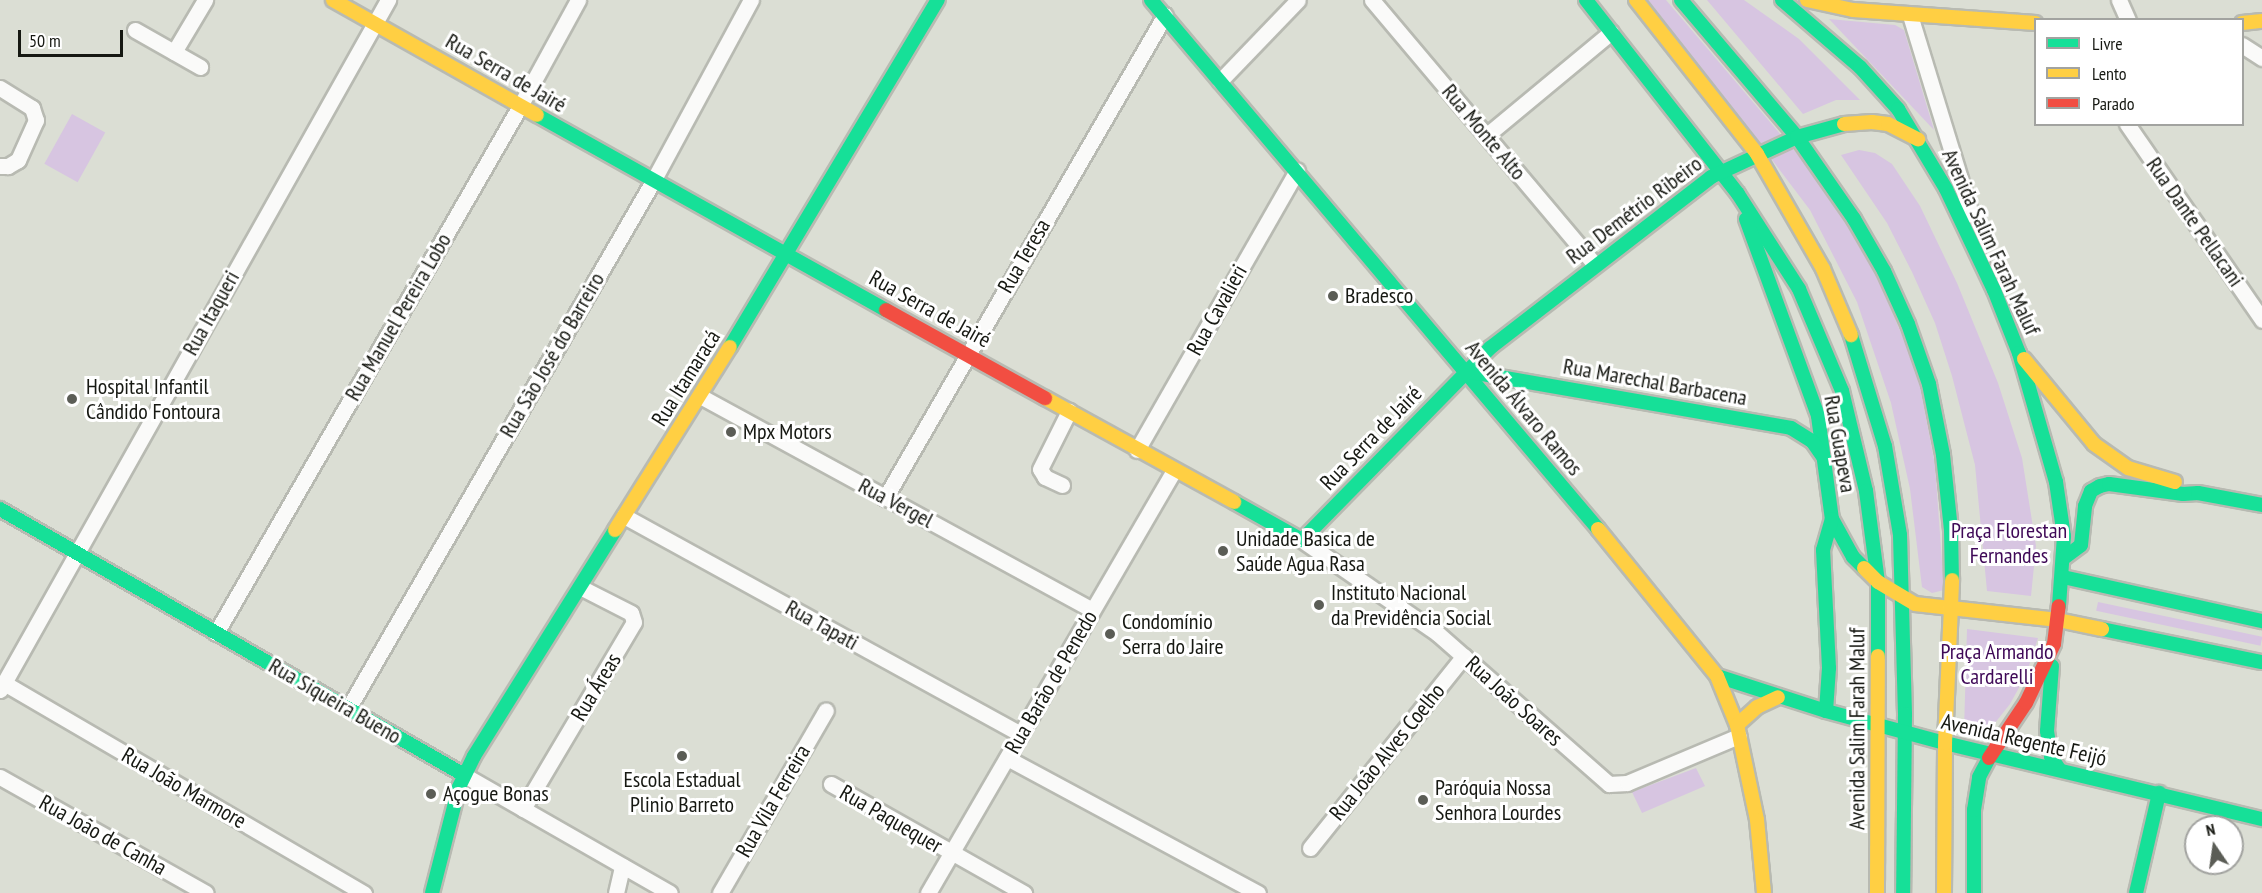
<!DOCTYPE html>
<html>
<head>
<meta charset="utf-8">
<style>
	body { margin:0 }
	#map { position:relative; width:2262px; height:893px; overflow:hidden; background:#dbded4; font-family:"PT Sans Narrow",sans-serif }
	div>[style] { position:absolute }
	.green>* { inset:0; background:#d7c5e1; transform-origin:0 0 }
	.roads { filter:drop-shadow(2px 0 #b8bab2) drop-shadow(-2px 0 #b8bab2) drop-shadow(0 2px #b8bab2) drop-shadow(0 -2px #b8bab2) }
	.street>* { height:15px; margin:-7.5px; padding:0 7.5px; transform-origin:7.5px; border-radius:7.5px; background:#fafaf9 }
	.fast>* { height:14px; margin:-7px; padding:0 7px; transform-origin:7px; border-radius:7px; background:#16e098 }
	.slow>* { height:14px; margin:-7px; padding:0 7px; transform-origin:7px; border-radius:7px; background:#ffcf43 }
	.jam>* { height:14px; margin:-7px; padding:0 7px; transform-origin:7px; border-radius:7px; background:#f24e42 }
	.dots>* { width:16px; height:16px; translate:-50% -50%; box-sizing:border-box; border:3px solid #fff; border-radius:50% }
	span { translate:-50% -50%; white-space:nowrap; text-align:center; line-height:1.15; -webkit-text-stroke:6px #fff; paint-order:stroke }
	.street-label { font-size:22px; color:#161812 }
	.poi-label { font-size:22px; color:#161812 }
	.left { translate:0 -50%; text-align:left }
	.park-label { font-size:22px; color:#3f0957 }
	.legend { position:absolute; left:2034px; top:18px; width:210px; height:108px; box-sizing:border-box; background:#fff; border:2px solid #a2a3a0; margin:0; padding:8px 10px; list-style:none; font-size:18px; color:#161812 }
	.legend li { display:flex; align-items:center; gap:12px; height:30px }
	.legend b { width:30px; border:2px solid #a2a3a0 }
	.north { position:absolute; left:2184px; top:815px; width:60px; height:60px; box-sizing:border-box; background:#fff; border:2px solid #a2a3a0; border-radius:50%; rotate:347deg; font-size:16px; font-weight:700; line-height:24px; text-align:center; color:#161812 }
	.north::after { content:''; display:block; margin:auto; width:21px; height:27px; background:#5b5d56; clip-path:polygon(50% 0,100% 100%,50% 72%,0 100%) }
	.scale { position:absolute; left:18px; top:30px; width:105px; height:27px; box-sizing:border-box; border:3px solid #161812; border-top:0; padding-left:8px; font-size:18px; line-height:21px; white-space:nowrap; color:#161812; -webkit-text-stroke:4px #fff; paint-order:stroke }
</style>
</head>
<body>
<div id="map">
	<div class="green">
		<div style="clip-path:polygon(1643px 0,1666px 0,1810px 169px,1870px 261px,1917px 370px,1935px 465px,1944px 590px,1932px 593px,1922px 587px,1910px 489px,1891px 403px,1857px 302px,1810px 210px,1751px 132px)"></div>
		<div style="clip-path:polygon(1707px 0,1744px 0,1799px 39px,1860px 100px,1836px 100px,1803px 114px)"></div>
		<div style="clip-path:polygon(1829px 19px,1895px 25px,1904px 30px,1934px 130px)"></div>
		<div style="left:72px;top:114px;width:38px;height:57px;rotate:29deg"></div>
		<div style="clip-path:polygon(1859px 150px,1875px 153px,1892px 164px,1920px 206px,1957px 283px,1998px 383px,2022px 458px,2036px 546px,2031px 596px,1987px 591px,1975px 465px,1952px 376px,1935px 323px,1912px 272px,1887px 223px,1841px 155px)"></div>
		<div style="left:2098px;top:602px;width:168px;height:9px;rotate:12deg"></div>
		<div style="clip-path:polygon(1967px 629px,2038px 638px,2026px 675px,2010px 704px,1983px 738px,1967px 734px,1964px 730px)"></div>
		<div style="clip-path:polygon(1696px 768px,1705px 786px,1642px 813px,1632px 792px)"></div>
	</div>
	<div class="roads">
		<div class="street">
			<div style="left:1372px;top:0;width:346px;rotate:49.9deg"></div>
			<div style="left:2119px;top:0;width:22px;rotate:66deg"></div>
			<div style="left:1910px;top:15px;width:209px;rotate:73deg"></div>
			<div style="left:135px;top:30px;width:75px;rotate:29.6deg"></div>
			<div style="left:2242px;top:45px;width:24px;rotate:33deg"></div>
			<div style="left:174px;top:52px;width:61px;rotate:-59.2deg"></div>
			<div style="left:1220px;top:81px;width:112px;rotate:-46.1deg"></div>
			<div style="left:0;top:88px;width:38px;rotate:32deg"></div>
			<div style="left:32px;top:108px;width:13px;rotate:72deg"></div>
			<div style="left:36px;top:120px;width:44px;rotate:114.2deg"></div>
			<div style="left:18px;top:160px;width:12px;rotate:149deg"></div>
			<div style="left:8px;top:166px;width:8px;rotate:180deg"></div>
			<div style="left:2127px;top:124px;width:238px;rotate:55.4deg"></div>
			<div style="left:1487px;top:135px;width:161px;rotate:-39.7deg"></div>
			<div style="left:700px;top:396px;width:447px;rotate:28.6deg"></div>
			<div style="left:1137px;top:450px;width:322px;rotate:-60.2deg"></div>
			<div style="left:1062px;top:485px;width:19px;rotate:-155deg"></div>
			<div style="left:1045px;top:477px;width:9px;rotate:-122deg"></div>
			<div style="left:1040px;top:469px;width:65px;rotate:-63.4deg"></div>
			<div style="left:885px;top:498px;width:558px;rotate:-59.9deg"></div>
			<div style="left:624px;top:516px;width:452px;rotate:28.8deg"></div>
			<div style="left:1302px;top:540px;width:164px;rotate:34.6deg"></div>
			<div style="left:1437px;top:633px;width:229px;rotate:41.3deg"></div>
			<div style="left:1609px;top:784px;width:18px;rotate:-3deg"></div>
			<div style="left:1627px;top:783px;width:121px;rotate:-22.8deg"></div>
			<div style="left:216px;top:633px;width:608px;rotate:-60.02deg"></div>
			<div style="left:520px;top:106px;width:121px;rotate:-61.3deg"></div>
			<div style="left:4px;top:683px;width:417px;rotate:30.3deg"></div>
			<div style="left:0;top:690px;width:792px;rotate:-60.65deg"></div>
			<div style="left:349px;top:707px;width:608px;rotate:-59.97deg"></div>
			<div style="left:653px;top:181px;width:206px;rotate:-61.6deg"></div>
			<div style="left:1007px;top:758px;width:285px;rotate:28.3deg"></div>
			<div style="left:464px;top:775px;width:237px;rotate:29.8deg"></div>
			<div style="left:0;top:777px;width:236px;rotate:29.4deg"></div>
			<div style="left:831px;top:784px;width:222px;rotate:29.5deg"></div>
			<div style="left:523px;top:809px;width:217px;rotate:-59.3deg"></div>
			<div style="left:634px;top:622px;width:9px;rotate:-108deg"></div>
			<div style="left:631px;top:613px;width:57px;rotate:-153deg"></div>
			<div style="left:1310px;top:848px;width:246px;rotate:-51.3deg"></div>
			<div style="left:616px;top:893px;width:28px;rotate:-77deg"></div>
			<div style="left:720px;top:893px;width:211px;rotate:-59.9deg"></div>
			<div style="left:928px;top:893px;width:488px;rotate:-59.8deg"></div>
		</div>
		<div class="fast">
			<div style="left:1151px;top:0;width:693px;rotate:49.8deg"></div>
			<div style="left:1586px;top:0;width:246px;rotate:51.9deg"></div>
			<div style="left:1738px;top:194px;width:113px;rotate:57.3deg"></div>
			<div style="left:1799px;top:289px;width:111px;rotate:67.1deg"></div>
			<div style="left:1842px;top:391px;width:103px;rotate:76.5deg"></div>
			<div style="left:1866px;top:491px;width:92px;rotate:82.5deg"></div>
			<div style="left:1878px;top:582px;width:74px;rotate:90deg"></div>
			<div style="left:1681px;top:0;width:180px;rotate:49.7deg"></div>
			<div style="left:1797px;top:137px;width:100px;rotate:55.2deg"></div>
			<div style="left:1854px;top:219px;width:60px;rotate:60deg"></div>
			<div style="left:1884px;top:271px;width:58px;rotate:65.6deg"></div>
			<div style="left:1908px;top:324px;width:64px;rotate:70.7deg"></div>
			<div style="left:1929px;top:384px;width:72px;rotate:78.8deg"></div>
			<div style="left:1943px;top:455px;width:75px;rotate:83.9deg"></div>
			<div style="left:1951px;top:530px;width:50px;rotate:88.9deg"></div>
			<div style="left:1782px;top:0;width:103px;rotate:40.7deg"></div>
			<div style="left:1860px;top:67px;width:57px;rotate:47.9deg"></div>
			<div style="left:1898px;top:109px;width:93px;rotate:59deg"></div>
			<div style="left:1946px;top:189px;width:112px;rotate:64.6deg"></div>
			<div style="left:1994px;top:290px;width:68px;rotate:68.4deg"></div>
			<div style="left:2019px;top:353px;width:134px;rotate:74deg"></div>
			<div style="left:2056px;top:482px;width:55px;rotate:81.6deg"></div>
			<div style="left:2064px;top:536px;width:70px;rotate:94.1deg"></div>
			<div style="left:537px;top:115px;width:400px;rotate:29.2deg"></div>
			<div style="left:1746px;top:219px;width:210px;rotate:69.9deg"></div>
			<div style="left:1818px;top:416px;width:104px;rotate:82.3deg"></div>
			<div style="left:1832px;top:519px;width:43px;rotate:61.1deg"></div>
			<div style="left:1853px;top:557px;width:16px;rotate:45deg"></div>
			<div style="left:1851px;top:335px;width:116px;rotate:73deg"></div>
			<div style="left:1885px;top:446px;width:90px;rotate:80.4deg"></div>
			<div style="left:1900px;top:535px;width:179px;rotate:88.4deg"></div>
			<div style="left:1905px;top:714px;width:179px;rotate:90.6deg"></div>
			<div style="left:730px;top:347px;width:405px;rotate:-59.1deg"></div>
			<div style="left:1465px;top:371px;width:331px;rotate:9.9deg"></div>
			<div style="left:1791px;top:428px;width:25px;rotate:32deg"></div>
			<div style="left:1812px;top:441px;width:21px;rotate:55deg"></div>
			<div style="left:1234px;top:502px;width:78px;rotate:29.2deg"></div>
			<div style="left:1302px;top:540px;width:269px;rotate:-45.6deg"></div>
			<div style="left:1490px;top:348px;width:279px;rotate:-37.7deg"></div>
			<div style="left:1711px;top:177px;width:95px;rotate:-24.9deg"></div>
			<div style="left:1797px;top:137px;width:49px;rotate:-15.5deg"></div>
			<div style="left:0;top:509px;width:535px;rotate:29.82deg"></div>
			<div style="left:2064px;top:558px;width:21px;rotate:-37deg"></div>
			<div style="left:2081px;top:545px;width:39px;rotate:-84deg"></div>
			<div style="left:2085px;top:506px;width:16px;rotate:-68deg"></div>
			<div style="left:2091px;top:491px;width:10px;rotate:-29deg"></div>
			<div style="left:2100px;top:486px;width:9px;rotate:-13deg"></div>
			<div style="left:2109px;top:484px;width:75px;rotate:7.7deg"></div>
			<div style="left:2183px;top:494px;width:15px;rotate:-4deg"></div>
			<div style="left:2198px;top:493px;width:65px;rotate:10.6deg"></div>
			<div style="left:2063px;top:577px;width:204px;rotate:12.5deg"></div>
			<div style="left:2102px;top:629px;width:163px;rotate:11.7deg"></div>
			<div style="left:2052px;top:666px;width:65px;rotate:94.4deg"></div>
			<div style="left:2047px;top:731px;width:26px;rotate:81deg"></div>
			<div style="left:2051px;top:757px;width:14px;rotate:56deg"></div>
			<div style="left:1717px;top:676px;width:114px;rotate:17.8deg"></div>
			<div style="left:1826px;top:711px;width:123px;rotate:15.1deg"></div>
			<div style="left:1945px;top:743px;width:326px;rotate:13.5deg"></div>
			<div style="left:1826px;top:711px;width:43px;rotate:-86deg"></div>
			<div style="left:1829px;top:668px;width:118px;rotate:-92.9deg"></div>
			<div style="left:1823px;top:550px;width:32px;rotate:-74deg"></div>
			<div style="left:432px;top:893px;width:109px;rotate:-75.7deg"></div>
			<div style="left:459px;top:787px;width:34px;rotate:-64deg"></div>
			<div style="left:474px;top:756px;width:266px;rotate:-58deg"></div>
			<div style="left:1974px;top:893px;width:83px;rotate:-90deg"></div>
			<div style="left:1974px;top:810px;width:33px;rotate:-81deg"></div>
			<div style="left:1979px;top:777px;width:21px;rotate:-62deg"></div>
			<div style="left:2136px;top:893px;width:103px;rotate:-77deg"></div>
		</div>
		<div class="slow">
			<div style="left:333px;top:0;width:234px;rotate:29.4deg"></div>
			<div style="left:1636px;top:0;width:196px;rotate:51.8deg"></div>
			<div style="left:1757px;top:154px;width:133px;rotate:60.1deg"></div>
			<div style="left:1823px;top:269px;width:72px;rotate:67deg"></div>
			<div style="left:1807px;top:0;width:47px;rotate:12.3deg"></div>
			<div style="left:1853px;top:10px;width:183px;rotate:4.1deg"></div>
			<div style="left:2242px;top:23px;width:20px;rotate:-6deg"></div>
			<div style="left:1844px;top:124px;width:28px;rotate:-4deg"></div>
			<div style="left:1872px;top:122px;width:16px;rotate:7deg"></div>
			<div style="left:1888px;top:124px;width:34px;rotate:27deg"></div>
			<div style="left:2024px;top:359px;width:110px;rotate:50.5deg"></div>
			<div style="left:2094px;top:444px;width:42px;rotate:35.2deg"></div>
			<div style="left:2128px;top:468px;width:49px;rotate:16.6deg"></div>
			<div style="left:1045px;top:398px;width:216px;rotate:28.8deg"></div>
			<div style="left:1598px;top:529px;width:189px;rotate:51deg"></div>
			<div style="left:1717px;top:676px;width:53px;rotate:67.8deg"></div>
			<div style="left:1737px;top:725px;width:97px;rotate:78.1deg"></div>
			<div style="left:1757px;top:820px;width:73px;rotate:84.5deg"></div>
			<div style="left:615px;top:530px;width:216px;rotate:-57.9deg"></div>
			<div style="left:1864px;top:568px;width:20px;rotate:45deg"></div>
			<div style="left:1878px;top:582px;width:43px;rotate:30.7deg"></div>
			<div style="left:1915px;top:604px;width:144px;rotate:6.4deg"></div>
			<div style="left:2058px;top:620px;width:45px;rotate:11.6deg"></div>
			<div style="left:1737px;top:725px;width:27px;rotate:-42deg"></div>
			<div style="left:1757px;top:707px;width:23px;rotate:-25deg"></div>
			<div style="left:1877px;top:893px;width:237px;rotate:-89.8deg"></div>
			<div style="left:1944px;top:893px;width:150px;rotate:-89.6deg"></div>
			<div style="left:1945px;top:743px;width:163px;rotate:-87.5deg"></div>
		</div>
		<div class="jam">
			<div style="left:886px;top:310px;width:182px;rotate:29deg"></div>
			<div style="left:1989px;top:758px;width:66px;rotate:-56.1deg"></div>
			<div style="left:2026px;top:703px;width:65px;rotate:-64.6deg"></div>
			<div style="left:2054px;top:644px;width:38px;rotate:-83deg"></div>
		</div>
	</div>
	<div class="dots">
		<div style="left:1333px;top:296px;background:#5b5d56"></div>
		<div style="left:72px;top:399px;background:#5b5d56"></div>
		<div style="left:731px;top:432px;background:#5b5d56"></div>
		<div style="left:1223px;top:551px;background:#5b5d56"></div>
		<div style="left:1319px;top:605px;background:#5b5d56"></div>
		<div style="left:1110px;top:634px;background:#5b5d56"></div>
		<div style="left:682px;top:756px;background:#5b5d56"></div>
		<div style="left:431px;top:794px;background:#5b5d56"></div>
		<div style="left:1423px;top:800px;background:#5b5d56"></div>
	</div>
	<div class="street-label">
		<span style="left:506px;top:73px;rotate:30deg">Rua Serra de Jairé</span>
		<span style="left:1484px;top:132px;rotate:50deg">Rua Monte Alto</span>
		<span style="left:1634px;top:210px;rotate:-37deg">Rua Demétrio Ribeiro</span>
		<span style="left:2195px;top:222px;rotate:55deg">Rua Dante Pellacani</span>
		<span style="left:1991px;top:242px;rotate:65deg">Avenida Salim Farah Maluf</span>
		<span style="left:1024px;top:256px;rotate:-60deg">Rua Teresa</span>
		<span style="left:930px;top:309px;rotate:29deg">Rua Serra de Jairé</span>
		<span style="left:1217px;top:310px;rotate:-61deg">Rua Cavalieri</span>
		<span style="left:211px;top:313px;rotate:-61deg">Rua Itaqueri</span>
		<span style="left:398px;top:317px;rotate:-60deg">Rua Manuel Pereira Lobo</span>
		<span style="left:552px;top:355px;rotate:-60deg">Rua São José do Barreiro</span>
		<span style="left:686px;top:378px;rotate:-58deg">Rua Itamaracá</span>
		<span style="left:1655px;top:382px;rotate:10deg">Rua Marechal Barbacena</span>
		<span style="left:1524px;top:408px;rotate:50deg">Avenida Álvaro Ramos</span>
		<span style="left:1371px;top:438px;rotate:-46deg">Rua Serra de Jairé</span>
		<span style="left:1840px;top:444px;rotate:80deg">Rua Guapeva</span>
		<span style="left:896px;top:503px;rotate:28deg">Rua Vergel</span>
		<span style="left:822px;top:625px;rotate:29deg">Rua Tapati</span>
		<span style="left:1051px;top:682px;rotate:-60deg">Rua Barão de Penedo</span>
		<span style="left:596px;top:687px;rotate:-59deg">Rua Áreas</span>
		<span style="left:335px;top:701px;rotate:30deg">Rua Siqueira Bueno</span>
		<span style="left:1514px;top:701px;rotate:42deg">Rua João Soares</span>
		<span style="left:1857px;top:729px;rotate:-90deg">Avenida Salim Farah Maluf</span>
		<span style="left:2024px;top:740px;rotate:13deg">Avenida Regente Feijó</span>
		<span style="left:1387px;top:752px;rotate:-51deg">Rua João Alves Coelho</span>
		<span style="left:184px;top:788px;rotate:30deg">Rua João Marmore</span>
		<span style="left:773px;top:801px;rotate:-60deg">Rua Vila Ferreira</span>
		<span style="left:891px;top:819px;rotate:30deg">Rua Paquequer</span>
		<span style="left:103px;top:835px;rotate:29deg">Rua João de Canha</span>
	</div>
	<div class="poi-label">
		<span class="left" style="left:1345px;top:296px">Bradesco</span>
		<span class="left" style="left:86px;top:399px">Hospital Infantil<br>Cândido Fontoura</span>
		<span class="left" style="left:743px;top:432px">Mpx Motors</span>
		<span class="left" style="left:1236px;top:551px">Unidade Basica de<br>Saúde Agua Rasa</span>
		<span class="left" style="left:1331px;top:605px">Instituto Nacional<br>da Previdência Social</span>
		<span class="left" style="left:1122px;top:634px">Condomínio<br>Serra do Jaire</span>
		<span style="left:682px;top:792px">Escola Estadual<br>Plinio Barreto</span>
		<span class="left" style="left:1435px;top:800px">Paróquia Nossa<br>Senhora Lourdes</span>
		<span class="left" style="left:443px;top:794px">Açogue Bonas</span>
	</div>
	<div class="park-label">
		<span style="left:2009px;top:543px">Praça Florestan<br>Fernandes</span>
		<span style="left:1997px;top:664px">Praça Armando<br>Cardarelli</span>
	</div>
	<ul class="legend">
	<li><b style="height:8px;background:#16e098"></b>Livre</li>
	<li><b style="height:8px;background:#ffcf43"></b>Lento</li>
	<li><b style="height:8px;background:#f24e42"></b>Parado</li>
	</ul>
	<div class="north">N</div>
	<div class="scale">50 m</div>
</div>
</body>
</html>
